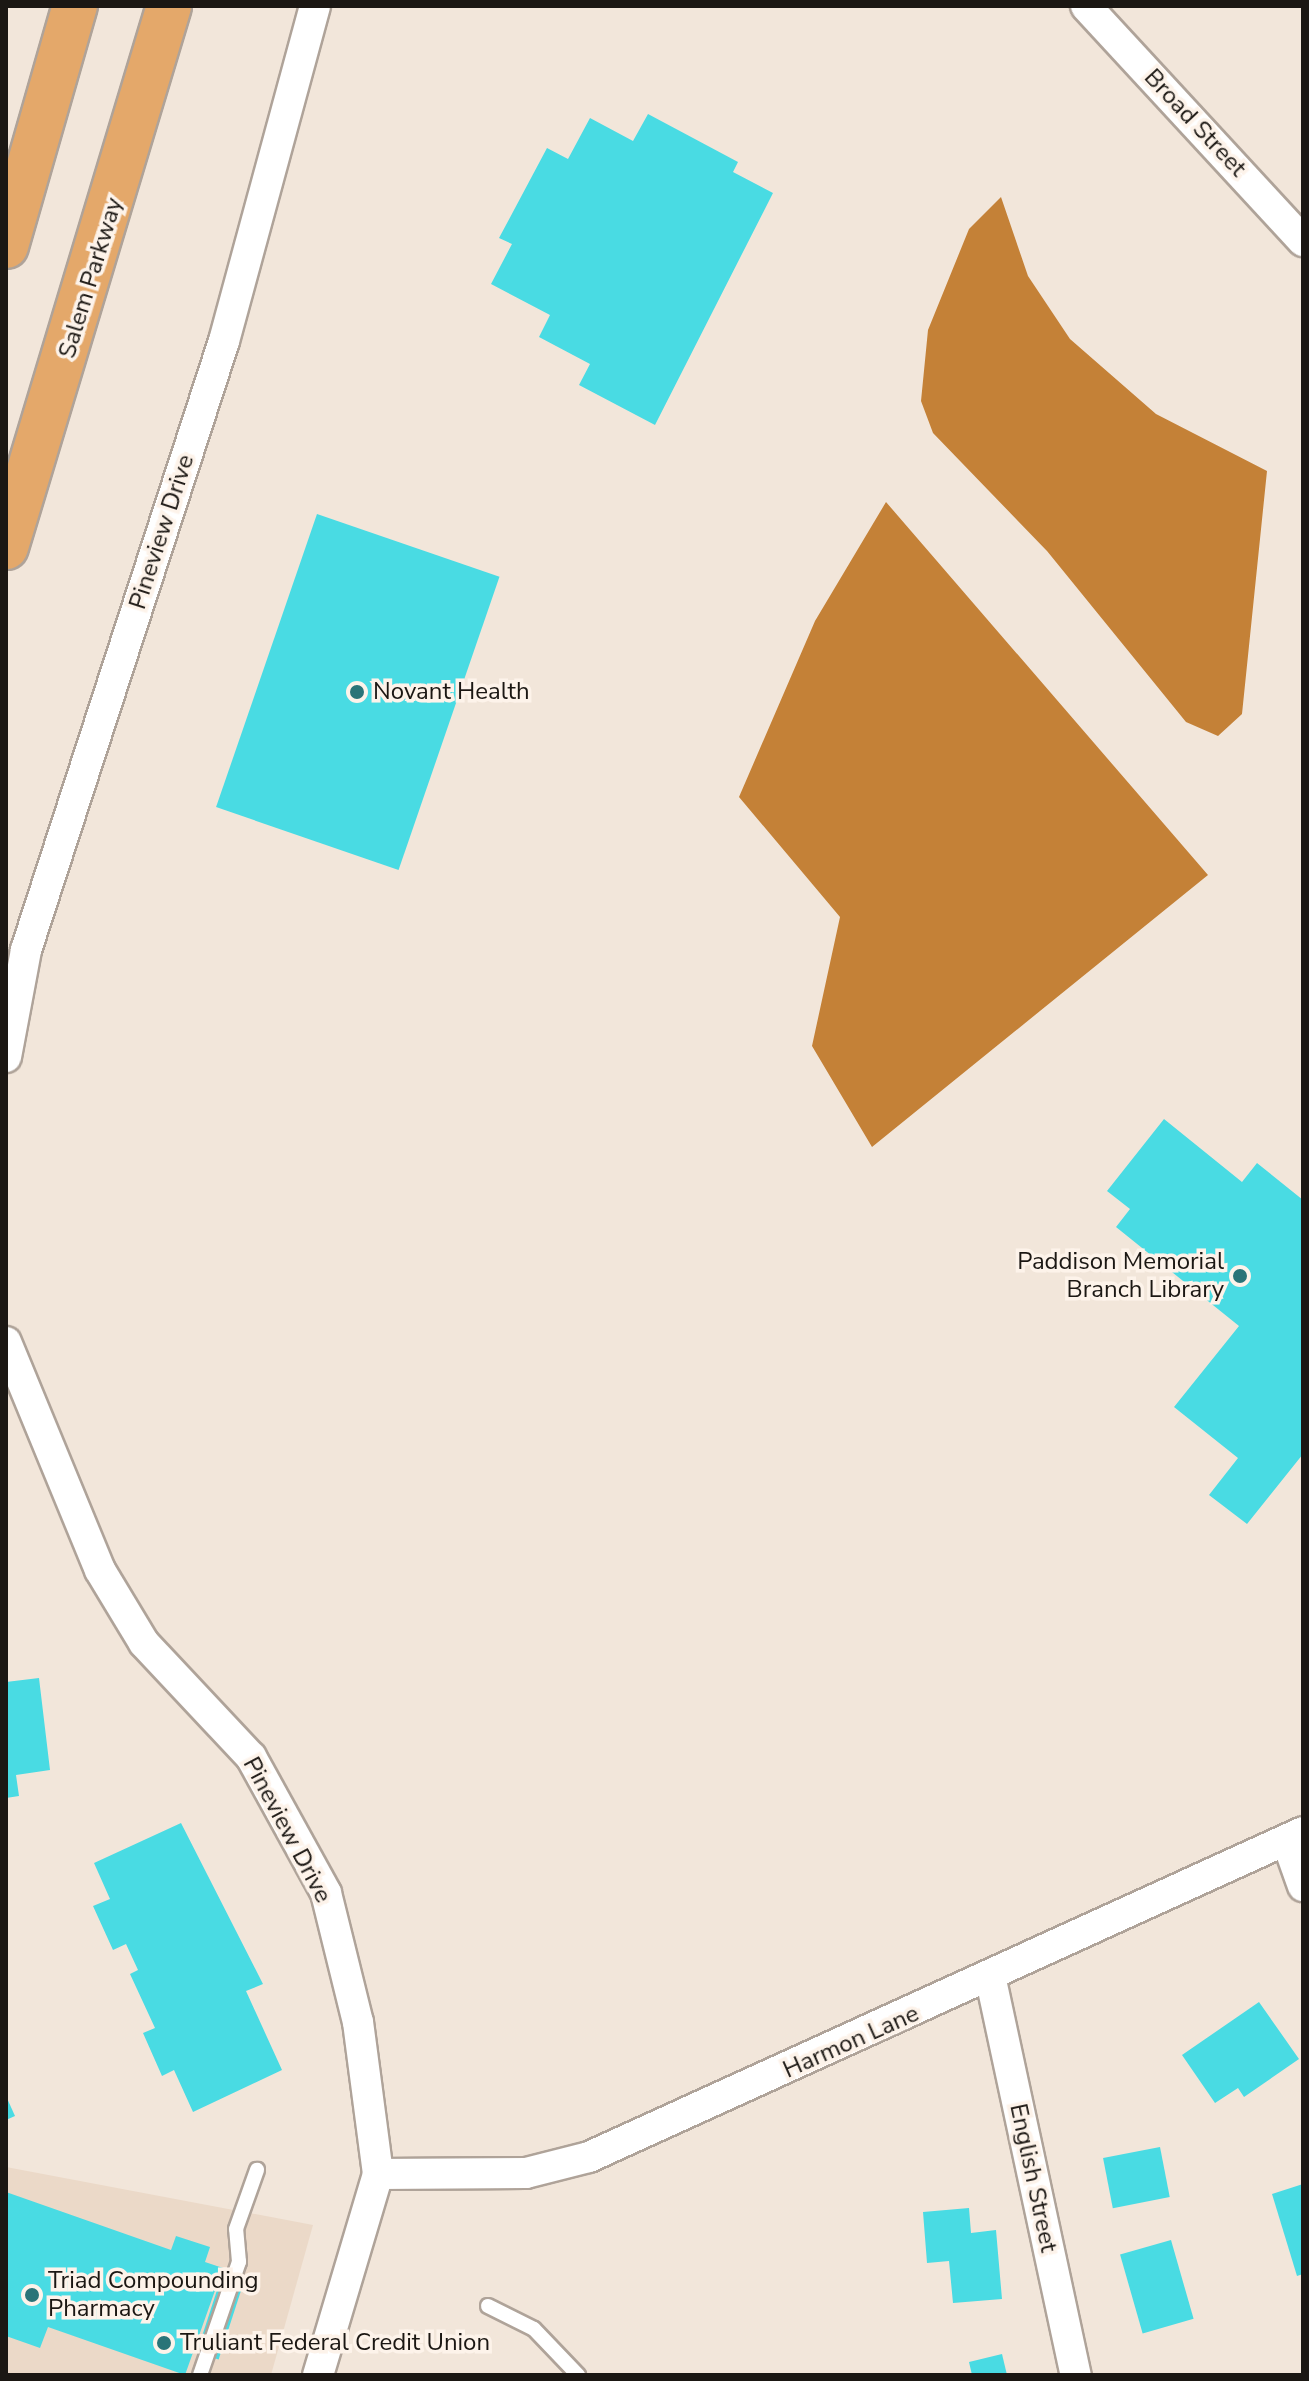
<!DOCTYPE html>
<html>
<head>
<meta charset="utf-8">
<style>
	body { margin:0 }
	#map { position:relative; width:1309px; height:2381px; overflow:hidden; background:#f2e6da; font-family:"Nunito Sans",sans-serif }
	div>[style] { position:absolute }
	.built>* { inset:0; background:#ebd9c8 }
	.water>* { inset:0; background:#c48137 }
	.building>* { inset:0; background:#49dbe3; transform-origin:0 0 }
	.roads { filter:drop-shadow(2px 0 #afa399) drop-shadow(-2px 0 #afa399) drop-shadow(0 2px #afa399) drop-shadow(0 -2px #afa399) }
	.service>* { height:14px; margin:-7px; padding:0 7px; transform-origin:7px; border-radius:7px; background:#fff }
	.minor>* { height:30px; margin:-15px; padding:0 15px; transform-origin:15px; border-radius:15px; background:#fff }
	.motorway>* { height:44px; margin:-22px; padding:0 22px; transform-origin:22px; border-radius:22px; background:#e4a86a }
	.dots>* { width:22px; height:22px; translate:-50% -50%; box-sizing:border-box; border:4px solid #fdf3ea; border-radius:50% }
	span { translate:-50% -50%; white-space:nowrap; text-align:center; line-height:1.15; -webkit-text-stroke:7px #fdf3ea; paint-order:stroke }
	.street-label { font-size:24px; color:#1b1713 }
	.poi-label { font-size:24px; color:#1b1713 }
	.left { translate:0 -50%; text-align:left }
	.right { translate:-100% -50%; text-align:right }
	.frame { position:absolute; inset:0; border:8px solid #1b1713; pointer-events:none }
</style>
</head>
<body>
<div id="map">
	<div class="built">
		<div style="clip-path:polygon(6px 2167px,313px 2225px,271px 2375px,6px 2375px)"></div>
	</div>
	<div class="water">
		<div style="clip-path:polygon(1001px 197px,1028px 276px,1070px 339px,1156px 414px,1267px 471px,1242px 714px,1218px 736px,1186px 722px,1047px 551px,933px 433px,921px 401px,928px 330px,969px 229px)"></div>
		<div style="clip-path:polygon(886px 502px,1208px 875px,872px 1147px,812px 1046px,840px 917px,739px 797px,815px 621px)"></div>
	</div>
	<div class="building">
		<div style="clip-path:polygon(648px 114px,738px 162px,733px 172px,773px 193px,655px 425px,579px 385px,590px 364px,539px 337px,550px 315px,491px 284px,512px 244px,499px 238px,547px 148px,568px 159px,590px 118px,633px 141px)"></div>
		<div style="left:317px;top:514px;width:193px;height:310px;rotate:19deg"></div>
		<div style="clip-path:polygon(1164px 1119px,1242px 1182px,1257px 1163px,1303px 1200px,1303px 1454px,1247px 1524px,1209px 1495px,1238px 1458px,1174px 1407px,1239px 1326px,1116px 1227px,1130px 1209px,1107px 1191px)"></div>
		<div style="clip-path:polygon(39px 1678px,50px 1770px,16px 1775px,19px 1796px,6px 1798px,6px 1682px)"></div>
		<div style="clip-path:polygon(181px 1823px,263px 1984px,246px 1991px,282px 2070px,193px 2112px,174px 2070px,162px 2076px,143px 2033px,155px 2028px,130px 1974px,138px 1970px,126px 1944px,113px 1950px,93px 1906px,110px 1899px,94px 1863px)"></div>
		<div style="clip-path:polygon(1259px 2002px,1299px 2059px,1244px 2097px,1238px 2088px,1215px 2103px,1182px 2055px)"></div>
		<div style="clip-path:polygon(6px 2096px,15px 2116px,6px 2120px)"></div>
		<div style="left:1160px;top:2147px;width:51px;height:58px;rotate:79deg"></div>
		<div style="clip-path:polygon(1303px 2184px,1303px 2274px,1297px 2276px,1272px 2194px)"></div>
		<div style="clip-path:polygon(6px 2192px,171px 2250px,176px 2236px,210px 2247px,205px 2262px,223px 2268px,185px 2375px,48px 2327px,40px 2348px,6px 2336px)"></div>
		<div style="clip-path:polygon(969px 2208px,971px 2233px,996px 2230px,1002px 2299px,953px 2303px,949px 2261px,927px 2263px,923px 2212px)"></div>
		<div style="left:1171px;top:2240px;width:82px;height:53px;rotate:74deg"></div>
		<div style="left:219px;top:2284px;width:23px;height:72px;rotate:18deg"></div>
		<div style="clip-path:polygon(1002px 2354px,1007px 2375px,972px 2375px,969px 2362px)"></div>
	</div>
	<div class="roads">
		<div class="service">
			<div style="left:488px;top:2306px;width:51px;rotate:26.6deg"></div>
			<div style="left:534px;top:2329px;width:64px;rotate:46.3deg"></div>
			<div style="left:200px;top:2375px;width:120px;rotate:-71deg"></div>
			<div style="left:239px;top:2262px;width:33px;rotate:-95deg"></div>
			<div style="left:236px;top:2229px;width:63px;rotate:-70.4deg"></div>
		</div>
		<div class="minor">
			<div style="left:1086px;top:6px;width:320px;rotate:47.3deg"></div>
			<div style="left:6px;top:1057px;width:109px;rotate:-79.4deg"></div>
			<div style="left:26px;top:950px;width:640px;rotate:-71.99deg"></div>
			<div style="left:224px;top:341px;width:347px;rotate:-74.8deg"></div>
			<div style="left:6px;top:1342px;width:247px;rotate:67.6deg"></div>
			<div style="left:100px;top:1570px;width:85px;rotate:58.9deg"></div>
			<div style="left:144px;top:1643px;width:156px;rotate:46.8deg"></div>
			<div style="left:251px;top:1757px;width:155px;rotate:61.1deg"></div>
			<div style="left:326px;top:1893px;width:133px;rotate:76.1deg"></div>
			<div style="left:358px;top:2022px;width:153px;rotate:82.5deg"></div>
			<div style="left:378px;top:2174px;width:210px;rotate:106.6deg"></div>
			<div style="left:1287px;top:1841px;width:48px;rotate:70.4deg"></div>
			<div style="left:991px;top:1980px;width:404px;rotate:77.9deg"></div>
			<div style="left:378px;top:2174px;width:148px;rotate:-0.4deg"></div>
			<div style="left:526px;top:2173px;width:65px;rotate:-14.3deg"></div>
			<div style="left:589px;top:2157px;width:784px;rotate:-24.47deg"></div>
		</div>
		<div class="motorway">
			<div style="left:6px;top:246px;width:250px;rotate:-74deg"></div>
			<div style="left:6px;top:547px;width:565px;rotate:-73.23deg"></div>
		</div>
	</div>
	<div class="dots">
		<div style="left:357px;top:692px;background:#2a7478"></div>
		<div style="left:1240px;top:1276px;background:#2a7478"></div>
		<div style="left:32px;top:2295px;background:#2a7478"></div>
		<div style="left:164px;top:2343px;background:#2a7478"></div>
	</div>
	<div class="street-label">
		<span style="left:1195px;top:123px;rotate:47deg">Broad Street</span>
		<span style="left:91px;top:278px;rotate:-73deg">Salem Parkway</span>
		<span style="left:162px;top:532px;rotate:-72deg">Pineview Drive</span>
		<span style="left:287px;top:1830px;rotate:62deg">Pineview Drive</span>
		<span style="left:851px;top:2042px;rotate:-24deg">Harmon Lane</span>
		<span style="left:1033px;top:2178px;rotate:78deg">English Street</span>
	</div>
	<div class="poi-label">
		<span class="left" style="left:373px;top:692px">Novant Health</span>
		<span class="right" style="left:1224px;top:1276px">Paddison Memorial<br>Branch Library</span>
		<span class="left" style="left:48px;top:2295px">Triad Compounding<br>Pharmacy</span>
		<span class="left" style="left:180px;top:2343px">Truliant Federal Credit Union</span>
	</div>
	<div class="frame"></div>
</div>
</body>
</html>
